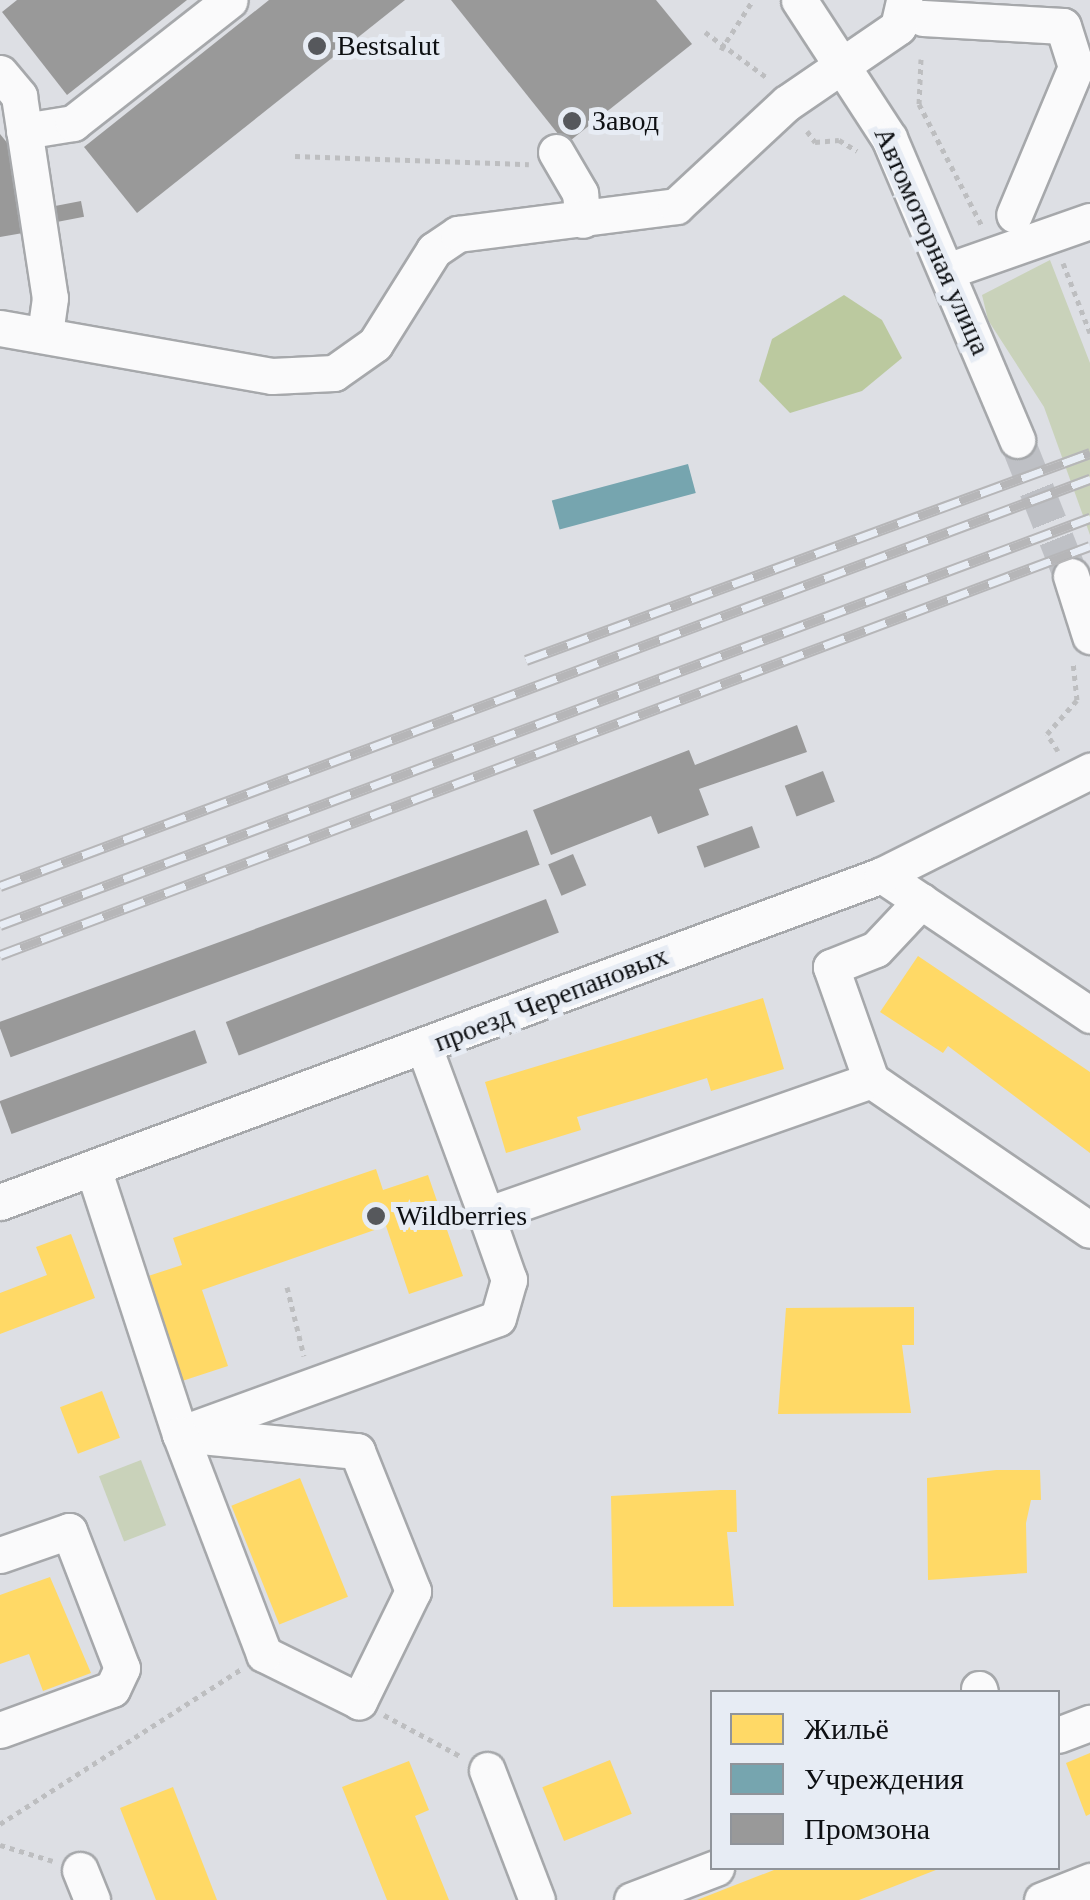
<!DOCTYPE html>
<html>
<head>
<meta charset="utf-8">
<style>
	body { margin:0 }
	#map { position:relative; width:1090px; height:1900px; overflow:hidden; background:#dddfe4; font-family:"Times New Roman",serif }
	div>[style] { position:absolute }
	.green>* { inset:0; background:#c9d2ba; transform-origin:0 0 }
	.forest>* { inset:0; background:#bbc99f }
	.homes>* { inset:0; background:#ffd966; transform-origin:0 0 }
	.public>* { inset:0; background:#76a5af; transform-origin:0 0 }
	.industry>* { inset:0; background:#999; transform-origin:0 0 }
	.minor-tunnel>* { height:35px; margin-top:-17.5px; transform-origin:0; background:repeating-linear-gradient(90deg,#bec0c5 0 35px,transparent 0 53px) }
	.path>* { height:5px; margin-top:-2.5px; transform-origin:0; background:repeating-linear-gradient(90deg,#bdbec0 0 5px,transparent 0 10px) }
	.roads { filter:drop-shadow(2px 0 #a6a8ab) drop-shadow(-2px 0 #a6a8ab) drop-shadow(0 2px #a6a8ab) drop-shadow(0 -2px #a6a8ab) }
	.minor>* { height:35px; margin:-17.5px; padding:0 17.5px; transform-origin:17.5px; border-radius:17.5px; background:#fafafb }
	.rail>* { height:11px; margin-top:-5.5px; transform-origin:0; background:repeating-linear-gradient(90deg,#e7ecf4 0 22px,#b6b6b8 0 44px); box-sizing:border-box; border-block:2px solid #b6b6b8 }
	.dots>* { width:28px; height:28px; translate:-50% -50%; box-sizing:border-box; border:5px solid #e7ecf4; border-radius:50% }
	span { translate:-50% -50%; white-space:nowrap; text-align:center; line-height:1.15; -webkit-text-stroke:10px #e7ecf4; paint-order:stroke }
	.poi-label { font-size:28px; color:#0e1013 }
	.left { translate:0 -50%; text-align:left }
	.street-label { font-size:28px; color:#0e1013 }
	.legend { position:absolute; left:710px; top:1690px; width:350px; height:180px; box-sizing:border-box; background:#e7ecf4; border:2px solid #90949a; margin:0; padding:12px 18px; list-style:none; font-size:30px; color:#0e1013 }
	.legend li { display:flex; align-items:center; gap:20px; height:50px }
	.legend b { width:50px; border:2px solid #90949a }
</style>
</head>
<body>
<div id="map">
	<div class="green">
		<div style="clip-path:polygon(1050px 260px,1090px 363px,1090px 535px,1044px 407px,988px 320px,982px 295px)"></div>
		<div style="left:141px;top:1460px;width:70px;height:45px;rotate:69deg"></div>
	</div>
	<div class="forest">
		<div style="clip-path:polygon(844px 295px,882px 320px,902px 358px,862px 391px,790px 413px,759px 381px,772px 339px)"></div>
	</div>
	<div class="homes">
		<div style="clip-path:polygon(918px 956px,1090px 1072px,1090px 1153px,948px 1046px,943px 1053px,880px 1012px)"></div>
		<div style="clip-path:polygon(763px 998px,784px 1069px,711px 1091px,707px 1078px,642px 1098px,577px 1117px,581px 1130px,506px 1153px,485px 1082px)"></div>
		<div style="clip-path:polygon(376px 1169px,383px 1190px,428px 1175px,463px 1276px,409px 1294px,386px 1226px,202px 1290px,228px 1366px,176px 1383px,139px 1279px,182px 1265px,173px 1238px)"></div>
		<div style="clip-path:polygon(71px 1234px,95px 1298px,0 1334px,0 1293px,47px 1275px,36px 1247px)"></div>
		<div style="clip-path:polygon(914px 1307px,914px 1345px,902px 1345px,911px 1413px,778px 1414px,786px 1308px)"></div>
		<div style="left:102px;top:1391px;width:50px;height:45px;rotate:69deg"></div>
		<div style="clip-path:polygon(996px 1470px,1040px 1470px,1041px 1500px,1031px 1500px,1026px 1523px,1027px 1573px,928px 1580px,927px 1478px)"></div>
		<div style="left:300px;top:1478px;width:128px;height:74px;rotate:68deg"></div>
		<div style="clip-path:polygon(720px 1490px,736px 1490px,737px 1532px,727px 1532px,734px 1606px,613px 1607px,611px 1496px)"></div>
		<div style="clip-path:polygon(50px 1577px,91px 1673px,43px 1691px,29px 1654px,0 1664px,0 1595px)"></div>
		<div style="clip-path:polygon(1090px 1753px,1090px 1814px,1086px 1816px,1066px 1763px)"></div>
		<div style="left:610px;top:1760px;width:58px;height:73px;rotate:68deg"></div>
		<div style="clip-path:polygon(409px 1761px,429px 1810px,415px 1816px,449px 1900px,387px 1900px,342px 1787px)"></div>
		<div style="clip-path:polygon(173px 1787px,217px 1900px,156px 1900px,120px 1808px)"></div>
		<div style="clip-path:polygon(779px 1868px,941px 1868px,859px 1900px,697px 1900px)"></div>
	</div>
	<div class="public">
		<div style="left:688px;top:464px;width:30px;height:141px;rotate:75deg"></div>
	</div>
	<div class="industry">
		<div style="clip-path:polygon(17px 0,187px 0,67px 95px,2px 12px)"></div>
		<div style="clip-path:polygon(269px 0,405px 0,137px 213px,84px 147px)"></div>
		<div style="clip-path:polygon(451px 0,656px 0,692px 44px,566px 144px)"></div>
		<div style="clip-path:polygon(0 134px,13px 150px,23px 233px,0 237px)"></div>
		<div style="left:81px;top:201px;width:16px;height:33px;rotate:79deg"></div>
		<div style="clip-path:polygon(797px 725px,807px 752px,699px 789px,709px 815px,658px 834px,651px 816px,551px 855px,533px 810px,689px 750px,695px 765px)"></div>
		<div style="left:823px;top:771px;width:33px;height:41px;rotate:69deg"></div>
		<div style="left:752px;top:826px;width:23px;height:59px;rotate:70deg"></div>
		<div style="left:527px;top:830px;width:37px;height:563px;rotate:70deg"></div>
		<div style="left:573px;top:854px;width:34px;height:27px;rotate:67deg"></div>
		<div style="left:546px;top:899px;width:36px;height:343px;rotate:69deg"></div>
		<div style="left:195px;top:1030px;width:35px;height:208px;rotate:70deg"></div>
	</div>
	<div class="minor-tunnel">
		<div style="left:1017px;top:440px;width:146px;rotate:68.3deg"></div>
	</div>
	<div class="path">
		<div style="left:705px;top:32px;width:76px;rotate:36.4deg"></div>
		<div style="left:721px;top:50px;width:59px;rotate:-57.4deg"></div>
		<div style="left:921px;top:59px;width:45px;rotate:92.5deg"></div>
		<div style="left:919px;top:104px;width:137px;rotate:62.7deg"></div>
		<div style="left:807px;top:131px;width:14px;rotate:54deg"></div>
		<div style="left:815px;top:142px;width:24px;rotate:-5deg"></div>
		<div style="left:839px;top:140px;width:21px;rotate:31deg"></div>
		<div style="left:295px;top:156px;width:234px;rotate:2deg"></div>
		<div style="left:1063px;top:263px;width:75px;rotate:68.9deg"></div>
		<div style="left:1058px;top:751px;width:20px;rotate:-123deg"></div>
		<div style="left:1047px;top:734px;width:45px;rotate:-48.6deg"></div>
		<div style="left:1077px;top:700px;width:36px;rotate:-96deg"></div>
		<div style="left:287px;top:1287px;width:71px;rotate:76.2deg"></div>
		<div style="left:384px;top:1715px;width:89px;rotate:28.3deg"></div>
		<div style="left:0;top:1824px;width:287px;rotate:-32.7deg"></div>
		<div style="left:0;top:1845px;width:55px;rotate:16.8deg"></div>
	</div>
	<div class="roads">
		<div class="minor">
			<div style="left:799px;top:0;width:165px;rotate:56.9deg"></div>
			<div style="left:889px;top:138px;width:328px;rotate:67deg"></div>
			<div style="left:923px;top:18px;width:140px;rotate:3.3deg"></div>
			<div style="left:1063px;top:26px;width:43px;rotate:72.4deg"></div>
			<div style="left:1076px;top:67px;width:160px;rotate:112.7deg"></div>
			<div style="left:0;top:73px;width:30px;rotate:50deg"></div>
			<div style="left:19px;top:96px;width:204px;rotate:81.3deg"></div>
			<div style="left:50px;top:298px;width:35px;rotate:98deg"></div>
			<div style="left:24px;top:131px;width:50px;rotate:-9.3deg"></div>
			<div style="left:73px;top:123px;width:199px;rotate:-38.1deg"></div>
			<div style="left:556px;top:152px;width:48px;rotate:59.7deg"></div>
			<div style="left:580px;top:193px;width:27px;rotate:84deg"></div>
			<div style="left:950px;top:270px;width:148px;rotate:-19.3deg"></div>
			<div style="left:0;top:328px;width:276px;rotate:10deg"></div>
			<div style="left:272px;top:376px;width:62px;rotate:-2.8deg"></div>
			<div style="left:334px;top:373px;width:50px;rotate:-35.3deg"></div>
			<div style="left:375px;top:344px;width:111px;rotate:-57.9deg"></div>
			<div style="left:434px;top:250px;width:29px;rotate:-34deg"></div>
			<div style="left:458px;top:234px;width:220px;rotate:-7.3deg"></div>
			<div style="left:676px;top:206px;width:151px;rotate:-42.9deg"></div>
			<div style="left:787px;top:103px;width:135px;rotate:-34.4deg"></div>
			<div style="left:898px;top:27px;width:28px;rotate:-77deg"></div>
			<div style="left:1071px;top:576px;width:63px;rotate:72.4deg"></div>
			<div style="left:882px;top:875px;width:251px;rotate:33.9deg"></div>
			<div style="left:424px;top:1047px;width:179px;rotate:69.7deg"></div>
			<div style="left:486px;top:1215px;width:408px;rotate:-19.3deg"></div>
			<div style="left:871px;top:1080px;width:265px;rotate:34.4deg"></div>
			<div style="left:871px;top:1080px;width:120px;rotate:-109.5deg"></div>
			<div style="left:831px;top:967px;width:48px;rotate:-21.8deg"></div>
			<div style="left:876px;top:949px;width:66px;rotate:-46.8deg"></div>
			<div style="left:93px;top:1168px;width:280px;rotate:71.9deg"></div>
			<div style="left:180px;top:1434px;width:338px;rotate:-20deg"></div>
			<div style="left:498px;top:1318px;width:40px;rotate:-74deg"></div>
			<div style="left:509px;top:1280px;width:69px;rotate:-109.5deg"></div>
			<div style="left:0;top:1202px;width:941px;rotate:-20.34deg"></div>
			<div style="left:882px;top:875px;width:233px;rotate:-26.6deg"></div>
			<div style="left:180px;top:1434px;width:178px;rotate:5.5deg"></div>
			<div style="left:357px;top:1451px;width:151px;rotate:68.2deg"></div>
			<div style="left:413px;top:1591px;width:123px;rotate:116.1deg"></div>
			<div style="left:359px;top:1701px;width:106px;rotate:-153.7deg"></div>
			<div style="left:264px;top:1654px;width:235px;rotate:-110.9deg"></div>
			<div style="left:0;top:1555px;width:73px;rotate:-19.2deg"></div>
			<div style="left:69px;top:1531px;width:147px;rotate:68.9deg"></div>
			<div style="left:122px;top:1668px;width:23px;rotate:115deg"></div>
			<div style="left:112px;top:1689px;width:119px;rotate:159.9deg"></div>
			<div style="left:979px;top:1689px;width:3px;rotate:72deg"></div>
			<div style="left:1058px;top:1735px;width:34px;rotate:-21deg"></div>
			<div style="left:487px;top:1770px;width:139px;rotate:69deg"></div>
			<div style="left:80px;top:1870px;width:32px;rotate:68deg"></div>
			<div style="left:632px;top:1900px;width:90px;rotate:-20.9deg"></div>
			<div style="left:1042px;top:1900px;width:52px;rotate:-21.6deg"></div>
		</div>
	</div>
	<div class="rail">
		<div style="left:526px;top:660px;width:601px;rotate:-20.15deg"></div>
		<div style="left:0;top:886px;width:1164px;rotate:-20.48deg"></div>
		<div style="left:0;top:925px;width:1164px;rotate:-20.48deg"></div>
		<div style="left:0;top:955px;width:1164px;rotate:-20.57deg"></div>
	</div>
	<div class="dots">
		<div style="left:317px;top:46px;background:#56585c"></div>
		<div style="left:572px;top:121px;background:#56585c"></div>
		<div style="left:376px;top:1216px;background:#56585c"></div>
	</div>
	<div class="poi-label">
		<span class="left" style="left:337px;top:46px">Bestsalut</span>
		<span class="left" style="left:592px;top:121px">Завод</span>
		<span class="left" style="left:396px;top:1216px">Wildberries</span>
	</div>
	<div class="street-label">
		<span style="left:932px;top:241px;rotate:66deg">Автомоторная улица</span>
		<span style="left:551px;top:999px;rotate:-21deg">проезд Черепановых</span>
	</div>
	<ul class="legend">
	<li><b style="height:28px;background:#ffd966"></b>Жильё</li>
	<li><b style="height:28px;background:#76a5af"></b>Учреждения</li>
	<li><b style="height:28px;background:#999"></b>Промзона</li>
	</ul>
</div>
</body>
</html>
